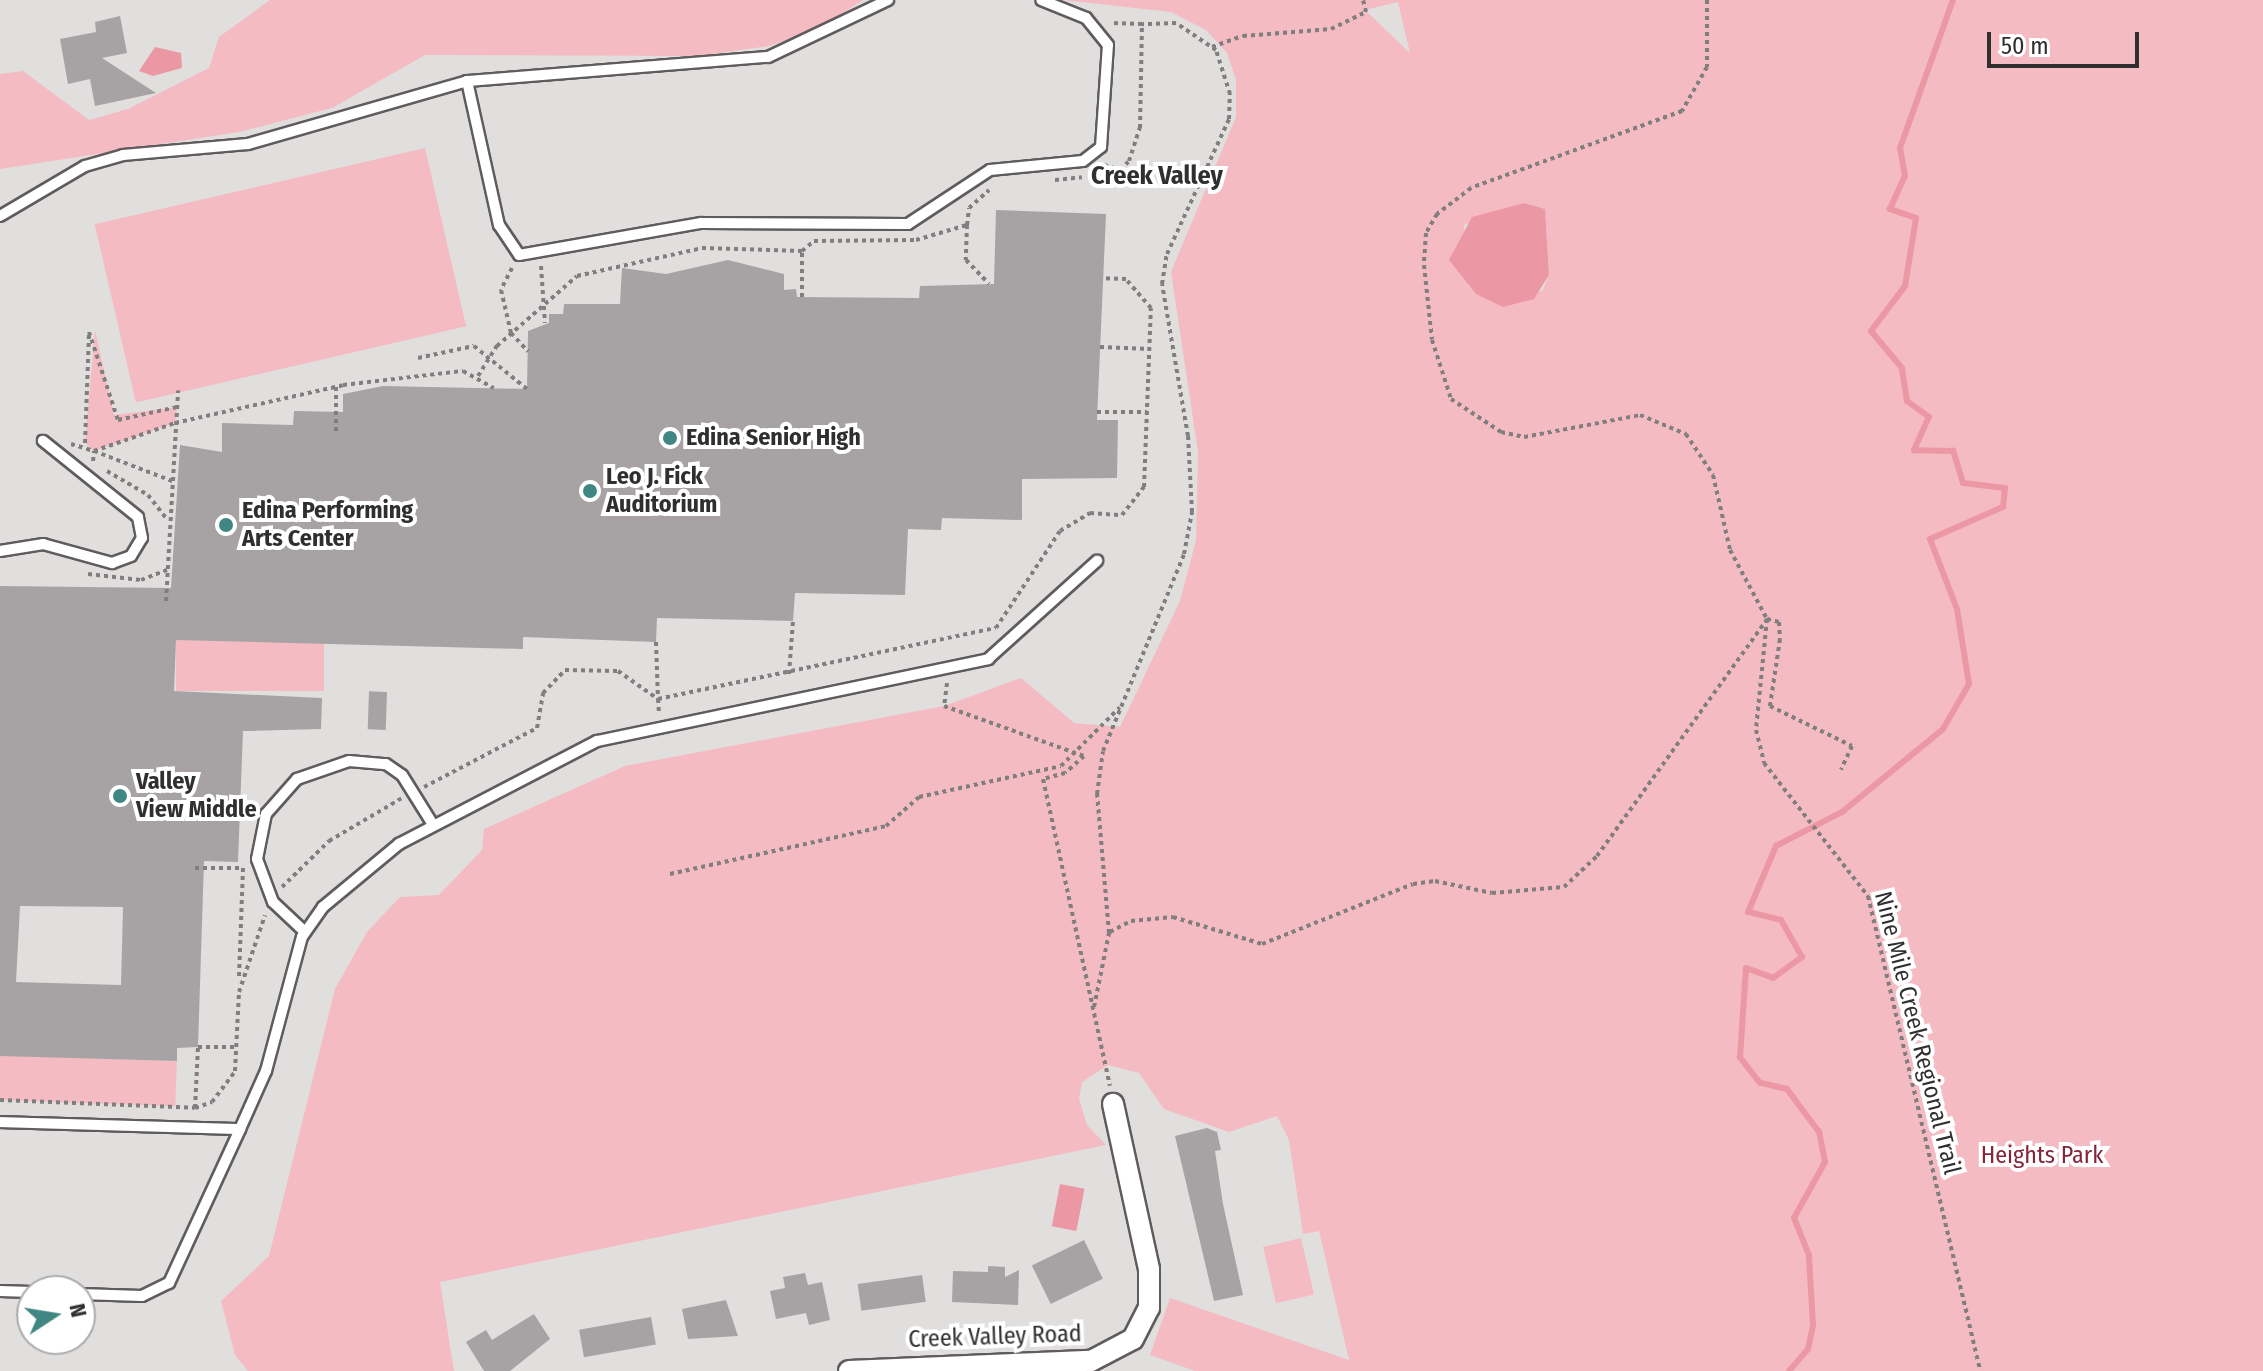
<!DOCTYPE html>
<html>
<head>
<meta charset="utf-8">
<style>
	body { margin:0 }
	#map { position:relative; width:2263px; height:1371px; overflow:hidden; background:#e1dede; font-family:"Fira Sans Condensed",sans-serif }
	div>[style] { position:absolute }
	.green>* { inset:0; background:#f4bbc2; transform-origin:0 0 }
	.water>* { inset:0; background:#eb98a4; transform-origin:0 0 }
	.stream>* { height:6px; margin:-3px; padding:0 3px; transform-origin:3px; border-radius:3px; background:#eb98a4 }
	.building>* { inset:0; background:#a7a3a4; transform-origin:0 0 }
	.path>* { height:4px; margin-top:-2px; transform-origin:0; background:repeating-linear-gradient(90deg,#807e7e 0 4px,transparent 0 8px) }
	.roads { filter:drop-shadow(2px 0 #605c5d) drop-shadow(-2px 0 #605c5d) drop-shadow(0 2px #605c5d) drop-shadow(0 -2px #605c5d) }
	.service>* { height:10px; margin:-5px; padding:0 5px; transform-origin:5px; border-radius:5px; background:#fff }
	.minor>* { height:20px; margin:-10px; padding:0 10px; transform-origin:10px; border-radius:10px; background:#fff }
	.dots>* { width:22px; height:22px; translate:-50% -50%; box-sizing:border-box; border:4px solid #fff; border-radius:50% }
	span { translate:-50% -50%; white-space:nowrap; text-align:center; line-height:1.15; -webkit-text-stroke:8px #fff; paint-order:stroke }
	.poi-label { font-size:24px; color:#302f2f; font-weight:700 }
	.left { translate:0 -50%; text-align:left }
	.street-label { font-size:24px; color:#302f2f }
	.park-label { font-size:24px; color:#84253d }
	.neighbourhood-label { font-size:26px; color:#302f2f; font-weight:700 }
	.north { position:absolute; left:16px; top:1275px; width:80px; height:80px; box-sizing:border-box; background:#fff; border:2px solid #acacac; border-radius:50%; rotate:78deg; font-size:22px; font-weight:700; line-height:32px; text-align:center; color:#302f2f }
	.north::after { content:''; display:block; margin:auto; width:28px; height:36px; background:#408783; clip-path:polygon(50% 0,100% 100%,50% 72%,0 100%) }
	.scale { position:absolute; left:1987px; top:32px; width:152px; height:36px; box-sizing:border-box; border:4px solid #302f2f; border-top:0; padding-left:10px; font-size:24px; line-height:28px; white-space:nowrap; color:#302f2f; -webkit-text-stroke:6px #fff; paint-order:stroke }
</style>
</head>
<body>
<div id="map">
	<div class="green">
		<div style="clip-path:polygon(270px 0,863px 0,818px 29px,769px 46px,697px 56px,425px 55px,332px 108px,239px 132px,0 169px,0 74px,23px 71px,89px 120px,128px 109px,209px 68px,219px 37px)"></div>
		<div style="clip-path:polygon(evenodd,1063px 0,2263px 0,2263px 1371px,1195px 1371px,1150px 1355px,1170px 1298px,1349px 1360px,1319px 1231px,1303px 1234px,1289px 1140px,1277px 1116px,1229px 1132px,1164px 1109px,1139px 1073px,1108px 1065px,1082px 1082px,1079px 1099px,1087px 1125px,1106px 1145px,440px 1282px,454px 1371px,248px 1371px,235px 1355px,221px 1301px,269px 1256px,335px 989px,367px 932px,400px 897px,439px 895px,482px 850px,484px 829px,625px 766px,944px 706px,1021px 678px,1074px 723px,1120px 727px,1180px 601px,1196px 540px,1198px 452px,1171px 272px,1236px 117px,1236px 80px,1227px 53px,1206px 30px,1171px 12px,1063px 0,1398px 2px,1410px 53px,1365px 10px,1398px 2px,1063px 0,1524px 203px,1545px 209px,1549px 275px,1543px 290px,1503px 307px,1468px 285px,1464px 225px,1524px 203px)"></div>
		<div style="left:425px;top:148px;width:183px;height:339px;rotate:77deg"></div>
		<div style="clip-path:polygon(95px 330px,114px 415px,177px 407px,175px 423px,94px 451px,85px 443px)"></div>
		<div style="left:176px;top:640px;width:148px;height:51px"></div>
		<div style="left:0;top:1055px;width:177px;height:45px;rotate:2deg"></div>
		<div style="left:1301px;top:1238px;width:58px;height:39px;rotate:77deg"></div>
	</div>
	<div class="water">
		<div style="clip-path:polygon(155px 47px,181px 53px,182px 68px,153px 76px,139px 71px)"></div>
		<div style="clip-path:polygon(1524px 203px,1545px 209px,1549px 275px,1534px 299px,1503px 307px,1476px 294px,1449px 260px,1472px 217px)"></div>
		<div style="left:1060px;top:1184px;width:25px;height:43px;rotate:11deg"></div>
	</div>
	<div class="stream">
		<div style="left:1789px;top:1371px;width:29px;rotate:-49deg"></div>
		<div style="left:1808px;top:1349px;width:25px;rotate:-78deg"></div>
		<div style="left:1813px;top:1325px;width:70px;rotate:-93.3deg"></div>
		<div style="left:1809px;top:1255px;width:40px;rotate:-112deg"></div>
		<div style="left:1794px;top:1218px;width:64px;rotate:-61deg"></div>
		<div style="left:1825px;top:1162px;width:31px;rotate:-101deg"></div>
		<div style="left:1819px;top:1132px;width:54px;rotate:-126.7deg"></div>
		<div style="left:1787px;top:1089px;width:28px;rotate:-167deg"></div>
		<div style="left:1760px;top:1083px;width:33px;rotate:-128deg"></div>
		<div style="left:1740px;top:1057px;width:89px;rotate:-86.1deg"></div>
		<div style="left:1746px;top:968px;width:29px;rotate:20deg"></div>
		<div style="left:1773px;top:978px;width:36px;rotate:-36deg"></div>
		<div style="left:1802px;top:957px;width:43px;rotate:-119.6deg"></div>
		<div style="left:1781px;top:920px;width:34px;rotate:-166deg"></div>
		<div style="left:1748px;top:912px;width:72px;rotate:-67deg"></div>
		<div style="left:1776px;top:846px;width:74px;rotate:-27.3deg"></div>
		<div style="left:1842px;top:812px;width:131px;rotate:-39.4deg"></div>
		<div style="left:1943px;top:729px;width:52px;rotate:-60deg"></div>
		<div style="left:1969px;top:684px;width:76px;rotate:-99.1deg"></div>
		<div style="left:1957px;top:609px;width:75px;rotate:-111.1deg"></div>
		<div style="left:1930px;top:539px;width:80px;rotate:-23.7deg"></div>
		<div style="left:2003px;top:507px;width:19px;rotate:-84deg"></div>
		<div style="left:2005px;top:488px;width:42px;rotate:-173.2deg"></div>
		<div style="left:1963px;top:483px;width:34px;rotate:-107deg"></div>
		<div style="left:1953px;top:451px;width:39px;rotate:-179deg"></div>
		<div style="left:1914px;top:450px;width:36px;rotate:-66deg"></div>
		<div style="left:1929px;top:417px;width:27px;rotate:-144deg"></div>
		<div style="left:1907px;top:401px;width:33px;rotate:-99deg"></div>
		<div style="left:1902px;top:368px;width:48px;rotate:-130deg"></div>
		<div style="left:1871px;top:331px;width:56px;rotate:-52.9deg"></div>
		<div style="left:1905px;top:286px;width:69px;rotate:-80.8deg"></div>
		<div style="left:1916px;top:218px;width:28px;rotate:-161deg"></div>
		<div style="left:1890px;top:209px;width:36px;rotate:-66deg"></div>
		<div style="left:1905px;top:176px;width:28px;rotate:-100deg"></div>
		<div style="left:1900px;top:148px;width:157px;rotate:-70.3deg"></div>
	</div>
	<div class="building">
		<div style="clip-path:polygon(120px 16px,127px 53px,102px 58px,156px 93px,95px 106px,90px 79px,68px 84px,60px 39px,96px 32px,95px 22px)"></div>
		<div style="clip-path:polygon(evenodd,996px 210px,1106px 214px,1097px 420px,1118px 420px,1117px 478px,1022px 479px,1022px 520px,942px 518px,941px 530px,908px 529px,905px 595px,795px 593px,793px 621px,657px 618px,656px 642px,523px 637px,523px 649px,176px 640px,174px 691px,322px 698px,321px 729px,243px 731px,238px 862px,204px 861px,198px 1047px,177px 1048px,177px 1061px,0 1056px,0 586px,171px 588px,180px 445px,222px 452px,222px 423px,293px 425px,294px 411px,343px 412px,343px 394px,383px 386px,527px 389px,528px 331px,549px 323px,549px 314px,563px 314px,564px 304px,620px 304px,622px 268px,666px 274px,728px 260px,784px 274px,784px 290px,796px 289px,797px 297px,919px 298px,920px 286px,994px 284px,996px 210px,20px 906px,123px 907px,121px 985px,16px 982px,20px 906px)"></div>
		<div style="left:387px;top:692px;width:38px;height:18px;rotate:92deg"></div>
		<div style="clip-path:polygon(1207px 1128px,1217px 1132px,1221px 1150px,1215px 1151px,1223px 1204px,1243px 1295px,1214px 1301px,1175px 1136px)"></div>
		<div style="left:1084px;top:1240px;width:43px;height:58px;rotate:64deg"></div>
		<div style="clip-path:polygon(988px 1266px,1005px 1267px,1005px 1277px,1019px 1270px,1018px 1305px,952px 1302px,953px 1271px,988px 1272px)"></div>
		<div style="clip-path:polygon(805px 1273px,808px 1285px,822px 1282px,830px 1320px,809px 1325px,806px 1313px,776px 1319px,770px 1291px,785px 1288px,783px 1277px)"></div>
		<div style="left:922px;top:1275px;width:27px;height:65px;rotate:82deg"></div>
		<div style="clip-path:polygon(726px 1300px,738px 1336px,688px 1339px,682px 1309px)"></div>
		<div style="clip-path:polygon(534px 1314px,550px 1339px,510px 1371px,484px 1371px,466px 1342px,486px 1330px,492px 1340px)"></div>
		<div style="left:651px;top:1317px;width:28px;height:73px;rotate:80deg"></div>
	</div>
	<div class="path">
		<div style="left:1707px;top:0;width:67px;rotate:90deg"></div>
		<div style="left:1707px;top:67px;width:51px;rotate:119.6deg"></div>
		<div style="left:1682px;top:111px;width:225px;rotate:160deg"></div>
		<div style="left:1471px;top:188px;width:43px;rotate:142.6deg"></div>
		<div style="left:1437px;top:214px;width:22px;rotate:120deg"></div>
		<div style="left:1426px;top:233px;width:32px;rotate:94deg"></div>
		<div style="left:1424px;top:265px;width:75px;rotate:83.9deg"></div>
		<div style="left:1432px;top:340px;width:62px;rotate:72.1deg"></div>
		<div style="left:1451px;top:399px;width:60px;rotate:33.4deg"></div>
		<div style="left:1501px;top:432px;width:24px;rotate:12deg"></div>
		<div style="left:1524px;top:437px;width:118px;rotate:-10.7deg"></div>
		<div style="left:1640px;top:415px;width:50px;rotate:22.4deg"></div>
		<div style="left:1686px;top:434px;width:49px;rotate:56.6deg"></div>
		<div style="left:1713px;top:475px;width:77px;rotate:77.2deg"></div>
		<div style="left:1730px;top:550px;width:78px;rotate:61.8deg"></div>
		<div style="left:1767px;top:619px;width:112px;rotate:95.7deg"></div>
		<div style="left:1756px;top:730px;width:34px;rotate:76deg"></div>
		<div style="left:1764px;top:763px;width:169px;rotate:52deg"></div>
		<div style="left:1868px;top:896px;width:488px;rotate:76.7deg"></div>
		<div style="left:1212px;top:47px;width:33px;rotate:-20deg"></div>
		<div style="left:1243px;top:36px;width:88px;rotate:-4.5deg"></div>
		<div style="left:1331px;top:29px;width:39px;rotate:-26deg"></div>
		<div style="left:1366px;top:12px;width:12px;rotate:-104deg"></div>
		<div style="left:1104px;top:165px;width:17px;rotate:17deg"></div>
		<div style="left:1120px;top:170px;width:13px;rotate:-45deg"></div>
		<div style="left:1129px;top:161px;width:35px;rotate:-72deg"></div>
		<div style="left:1140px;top:128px;width:104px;rotate:-88.9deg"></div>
		<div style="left:1142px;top:24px;width:30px;rotate:-178deg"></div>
		<div style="left:1055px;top:180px;width:27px;rotate:-6deg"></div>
		<div style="left:967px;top:225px;width:35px;rotate:92deg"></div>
		<div style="left:966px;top:260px;width:33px;rotate:46deg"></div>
		<div style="left:541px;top:266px;width:57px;rotate:86deg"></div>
		<div style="left:512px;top:268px;width:25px;rotate:117deg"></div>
		<div style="left:501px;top:290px;width:44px;rotate:76.9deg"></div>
		<div style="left:511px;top:333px;width:25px;rotate:47deg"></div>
		<div style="left:802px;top:297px;width:46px;rotate:-90deg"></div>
		<div style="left:1100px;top:347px;width:50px;rotate:2.3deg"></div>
		<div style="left:418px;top:358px;width:57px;rotate:-12.1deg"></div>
		<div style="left:474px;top:346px;width:68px;rotate:39.1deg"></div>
		<div style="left:478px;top:376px;width:36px;rotate:-58deg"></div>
		<div style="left:497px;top:346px;width:106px;rotate:-41.2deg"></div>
		<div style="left:577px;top:276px;width:128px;rotate:-12.6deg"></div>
		<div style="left:702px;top:248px;width:100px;rotate:1.7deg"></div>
		<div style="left:802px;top:251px;width:16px;rotate:-40deg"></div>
		<div style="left:814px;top:241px;width:102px;rotate:-0.6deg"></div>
		<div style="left:916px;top:240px;width:53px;rotate:-16.4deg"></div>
		<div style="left:967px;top:225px;width:17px;rotate:-83deg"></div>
		<div style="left:969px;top:208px;width:27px;rotate:-42deg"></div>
		<div style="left:1097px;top:412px;width:50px"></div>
		<div style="left:336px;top:431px;width:45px;rotate:-90deg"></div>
		<div style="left:85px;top:443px;width:111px;rotate:-87.9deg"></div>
		<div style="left:89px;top:332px;width:93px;rotate:71.8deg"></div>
		<div style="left:118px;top:420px;width:60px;rotate:-12.4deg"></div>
		<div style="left:71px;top:444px;width:24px;rotate:17deg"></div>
		<div style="left:94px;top:451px;width:86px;rotate:-19.1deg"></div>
		<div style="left:175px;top:423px;width:172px;rotate:-12.7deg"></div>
		<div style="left:343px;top:385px;width:121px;rotate:-6.7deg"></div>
		<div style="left:463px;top:371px;width:35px;rotate:29deg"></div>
		<div style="left:93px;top:461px;width:10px;rotate:-84deg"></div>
		<div style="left:94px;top:451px;width:84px;rotate:21deg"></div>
		<div style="left:107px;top:471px;width:48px;rotate:30.3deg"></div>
		<div style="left:148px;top:495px;width:31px;rotate:52deg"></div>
		<div style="left:88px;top:574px;width:53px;rotate:6.5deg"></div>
		<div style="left:141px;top:580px;width:28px;rotate:-21deg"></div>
		<div style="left:166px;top:601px;width:211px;rotate:-86.7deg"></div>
		<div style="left:656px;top:642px;width:57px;rotate:88deg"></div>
		<div style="left:658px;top:699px;width:345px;rotate:-11.9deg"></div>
		<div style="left:996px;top:628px;width:116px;rotate:-56.6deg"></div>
		<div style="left:1060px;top:531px;width:35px;rotate:-31deg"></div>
		<div style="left:1090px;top:513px;width:32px;rotate:4deg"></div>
		<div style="left:1122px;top:515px;width:36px;rotate:-52deg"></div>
		<div style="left:1144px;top:487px;width:179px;rotate:-87.8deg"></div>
		<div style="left:1151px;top:308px;width:38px;rotate:-131deg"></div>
		<div style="left:1126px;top:279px;width:23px;rotate:-178deg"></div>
		<div style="left:789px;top:674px;width:53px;rotate:-85.7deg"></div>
		<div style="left:947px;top:683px;width:23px;rotate:97deg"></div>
		<div style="left:944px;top:706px;width:149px;rotate:19.7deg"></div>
		<div style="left:1084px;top:756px;width:25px;rotate:138deg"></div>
		<div style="left:1065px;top:773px;width:23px;rotate:165deg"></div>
		<div style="left:1043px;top:779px;width:314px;rotate:77.7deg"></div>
		<div style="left:424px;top:787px;width:127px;rotate:-27.6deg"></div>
		<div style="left:537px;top:728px;width:36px;rotate:-80deg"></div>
		<div style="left:543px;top:693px;width:32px;rotate:-46deg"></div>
		<div style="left:565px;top:670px;width:53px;rotate:1.1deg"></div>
		<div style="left:618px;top:671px;width:49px;rotate:35deg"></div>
		<div style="left:658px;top:699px;width:14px;rotate:86deg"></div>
		<div style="left:195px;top:868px;width:48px"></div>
		<div style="left:243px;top:868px;width:110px;rotate:92.1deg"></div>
		<div style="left:670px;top:874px;width:221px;rotate:-12.5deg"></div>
		<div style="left:886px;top:826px;width:44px;rotate:-41.3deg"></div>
		<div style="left:919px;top:797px;width:145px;rotate:-12.3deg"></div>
		<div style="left:1061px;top:766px;width:83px;rotate:-45deg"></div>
		<div style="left:282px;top:887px;width:66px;rotate:-44.4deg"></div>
		<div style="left:329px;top:841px;width:85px;rotate:-30.5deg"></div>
		<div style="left:1110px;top:932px;width:24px;rotate:-28deg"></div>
		<div style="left:1131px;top:921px;width:42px;rotate:-5.4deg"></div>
		<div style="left:1173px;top:917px;width:93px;rotate:16.9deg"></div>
		<div style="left:1262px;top:944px;width:162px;rotate:-21.7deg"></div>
		<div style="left:1413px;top:884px;width:22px;rotate:-8deg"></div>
		<div style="left:1435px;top:881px;width:58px;rotate:11.9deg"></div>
		<div style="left:1492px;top:893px;width:72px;rotate:-4.8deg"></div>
		<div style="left:1564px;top:887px;width:45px;rotate:-43.2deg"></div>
		<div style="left:1597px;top:856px;width:292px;rotate:-54.3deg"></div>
		<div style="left:1767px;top:619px;width:12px;rotate:14deg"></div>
		<div style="left:1779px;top:622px;width:17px;rotate:87deg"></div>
		<div style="left:1780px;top:639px;width:68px;rotate:98.5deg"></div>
		<div style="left:1770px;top:706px;width:91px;rotate:26deg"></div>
		<div style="left:1852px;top:746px;width:26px;rotate:115deg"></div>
		<div style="left:1094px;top:1007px;width:76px;rotate:-78.5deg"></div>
		<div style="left:1109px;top:933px;width:140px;rotate:-94.9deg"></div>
		<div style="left:1097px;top:794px;width:43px;rotate:-82.1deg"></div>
		<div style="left:1103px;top:751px;width:213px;rotate:-67.6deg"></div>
		<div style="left:1184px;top:554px;width:43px;rotate:-79.2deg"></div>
		<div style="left:1192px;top:512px;width:76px;rotate:-93deg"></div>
		<div style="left:1188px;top:436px;width:154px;rotate:-99.7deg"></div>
		<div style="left:1162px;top:284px;width:30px;rotate:-81deg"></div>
		<div style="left:1167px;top:254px;width:149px;rotate:-65.3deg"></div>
		<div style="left:1229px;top:119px;width:25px;rotate:-88deg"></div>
		<div style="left:1230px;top:94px;width:46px;rotate:-107.7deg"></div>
		<div style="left:1216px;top:50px;width:48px;rotate:-146deg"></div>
		<div style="left:1176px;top:23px;width:34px;rotate:178deg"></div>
		<div style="left:0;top:1100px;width:195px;rotate:2.3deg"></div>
		<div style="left:195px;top:1108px;width:18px;rotate:-19deg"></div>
		<div style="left:212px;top:1102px;width:39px;rotate:-53deg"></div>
		<div style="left:235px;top:1071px;width:79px;rotate:-87.1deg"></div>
		<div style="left:239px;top:992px;width:81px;rotate:-71.3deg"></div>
		<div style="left:195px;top:1108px;width:61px;rotate:-87.2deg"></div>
		<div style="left:198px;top:1047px;width:37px"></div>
	</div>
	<div class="roads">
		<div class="service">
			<div style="left:467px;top:81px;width:148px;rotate:77.5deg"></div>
			<div style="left:499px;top:225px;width:36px;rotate:56deg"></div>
			<div style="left:519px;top:255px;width:185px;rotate:-10deg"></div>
			<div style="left:701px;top:223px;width:207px;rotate:0.3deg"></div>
			<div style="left:908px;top:224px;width:98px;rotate:-33.4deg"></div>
			<div style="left:990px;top:170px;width:93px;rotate:-5.5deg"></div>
			<div style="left:1083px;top:161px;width:23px;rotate:-38deg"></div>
			<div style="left:1101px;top:147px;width:102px;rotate:-86.1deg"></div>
			<div style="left:1108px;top:45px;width:35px;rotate:-129deg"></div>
			<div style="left:1086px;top:18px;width:48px;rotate:-158.2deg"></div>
			<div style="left:0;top:216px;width:99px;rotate:-30.5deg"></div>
			<div style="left:85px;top:166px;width:40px;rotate:-16deg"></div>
			<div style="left:123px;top:155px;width:125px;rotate:-5deg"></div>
			<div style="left:248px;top:144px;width:228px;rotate:-16deg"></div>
			<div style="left:467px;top:81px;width:302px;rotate:-4.6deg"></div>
			<div style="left:768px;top:57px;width:133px;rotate:-25.4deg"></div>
			<div style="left:0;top:551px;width:44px;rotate:-9.2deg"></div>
			<div style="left:43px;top:544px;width:72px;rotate:15.4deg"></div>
			<div style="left:112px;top:563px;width:20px;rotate:-20deg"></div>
			<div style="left:131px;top:556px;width:21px;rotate:-59deg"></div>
			<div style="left:142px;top:538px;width:21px;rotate:-101deg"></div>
			<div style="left:138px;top:517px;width:122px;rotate:-141.3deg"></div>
			<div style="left:305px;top:932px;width:44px;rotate:-136.8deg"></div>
			<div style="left:273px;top:902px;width:46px;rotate:-110.4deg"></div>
			<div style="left:257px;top:859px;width:46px;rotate:-78.7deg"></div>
			<div style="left:266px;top:814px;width:47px;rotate:-48.5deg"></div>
			<div style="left:297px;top:779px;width:55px;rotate:-19.1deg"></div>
			<div style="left:349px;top:761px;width:37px;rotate:5deg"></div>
			<div style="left:386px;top:764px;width:19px;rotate:35deg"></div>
			<div style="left:402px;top:775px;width:57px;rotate:58deg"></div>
			<div style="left:0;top:1122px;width:240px;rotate:1.7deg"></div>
			<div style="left:240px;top:1129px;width:64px;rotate:-65.9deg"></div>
			<div style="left:266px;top:1071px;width:139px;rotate:-75deg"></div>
			<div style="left:302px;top:937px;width:37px;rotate:-55deg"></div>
			<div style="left:323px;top:907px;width:99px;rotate:-39.7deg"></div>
			<div style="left:399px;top:844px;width:223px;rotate:-27.5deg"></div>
			<div style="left:597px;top:741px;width:400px;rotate:-11.8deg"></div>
			<div style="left:988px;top:659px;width:147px;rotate:-42deg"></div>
			<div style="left:0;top:1291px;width:32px;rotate:2deg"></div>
			<div style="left:80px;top:1294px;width:62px;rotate:1.8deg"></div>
			<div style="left:142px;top:1296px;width:30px;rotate:-26deg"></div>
			<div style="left:169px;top:1283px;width:170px;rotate:-65.2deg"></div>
		</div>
		<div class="minor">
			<div style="left:849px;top:1371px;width:242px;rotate:-2.4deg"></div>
			<div style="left:1091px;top:1361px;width:47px;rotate:-27.6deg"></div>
			<div style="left:1133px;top:1339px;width:35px;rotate:-63deg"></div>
			<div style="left:1149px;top:1308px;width:39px;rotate:-90deg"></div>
			<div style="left:1149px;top:1269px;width:169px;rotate:-102.3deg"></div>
		</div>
	</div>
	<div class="dots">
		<div style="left:670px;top:438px;background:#408783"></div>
		<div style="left:590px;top:491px;background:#408783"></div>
		<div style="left:226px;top:525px;background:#408783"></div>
		<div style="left:120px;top:796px;background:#408783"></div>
	</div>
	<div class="poi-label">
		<span class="left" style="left:686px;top:438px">Edina Senior High</span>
		<span class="left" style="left:606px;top:491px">Leo J. Fick<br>Auditorium</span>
		<span class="left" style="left:242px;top:525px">Edina Performing<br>Arts Center</span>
		<span class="left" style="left:136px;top:796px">Valley<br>View Middle</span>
	</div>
	<div class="street-label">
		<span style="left:1917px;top:1033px;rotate:76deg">Nine Mile Creek Regional Trail</span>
		<span style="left:995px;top:1337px;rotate:-2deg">Creek Valley Road</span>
	</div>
	<div class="park-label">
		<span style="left:2042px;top:1156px">Heights Park</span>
	</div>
	<div class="neighbourhood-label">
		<span style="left:1157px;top:176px">Creek Valley</span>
	</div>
	<div class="north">N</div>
	<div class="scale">50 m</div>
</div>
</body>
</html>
